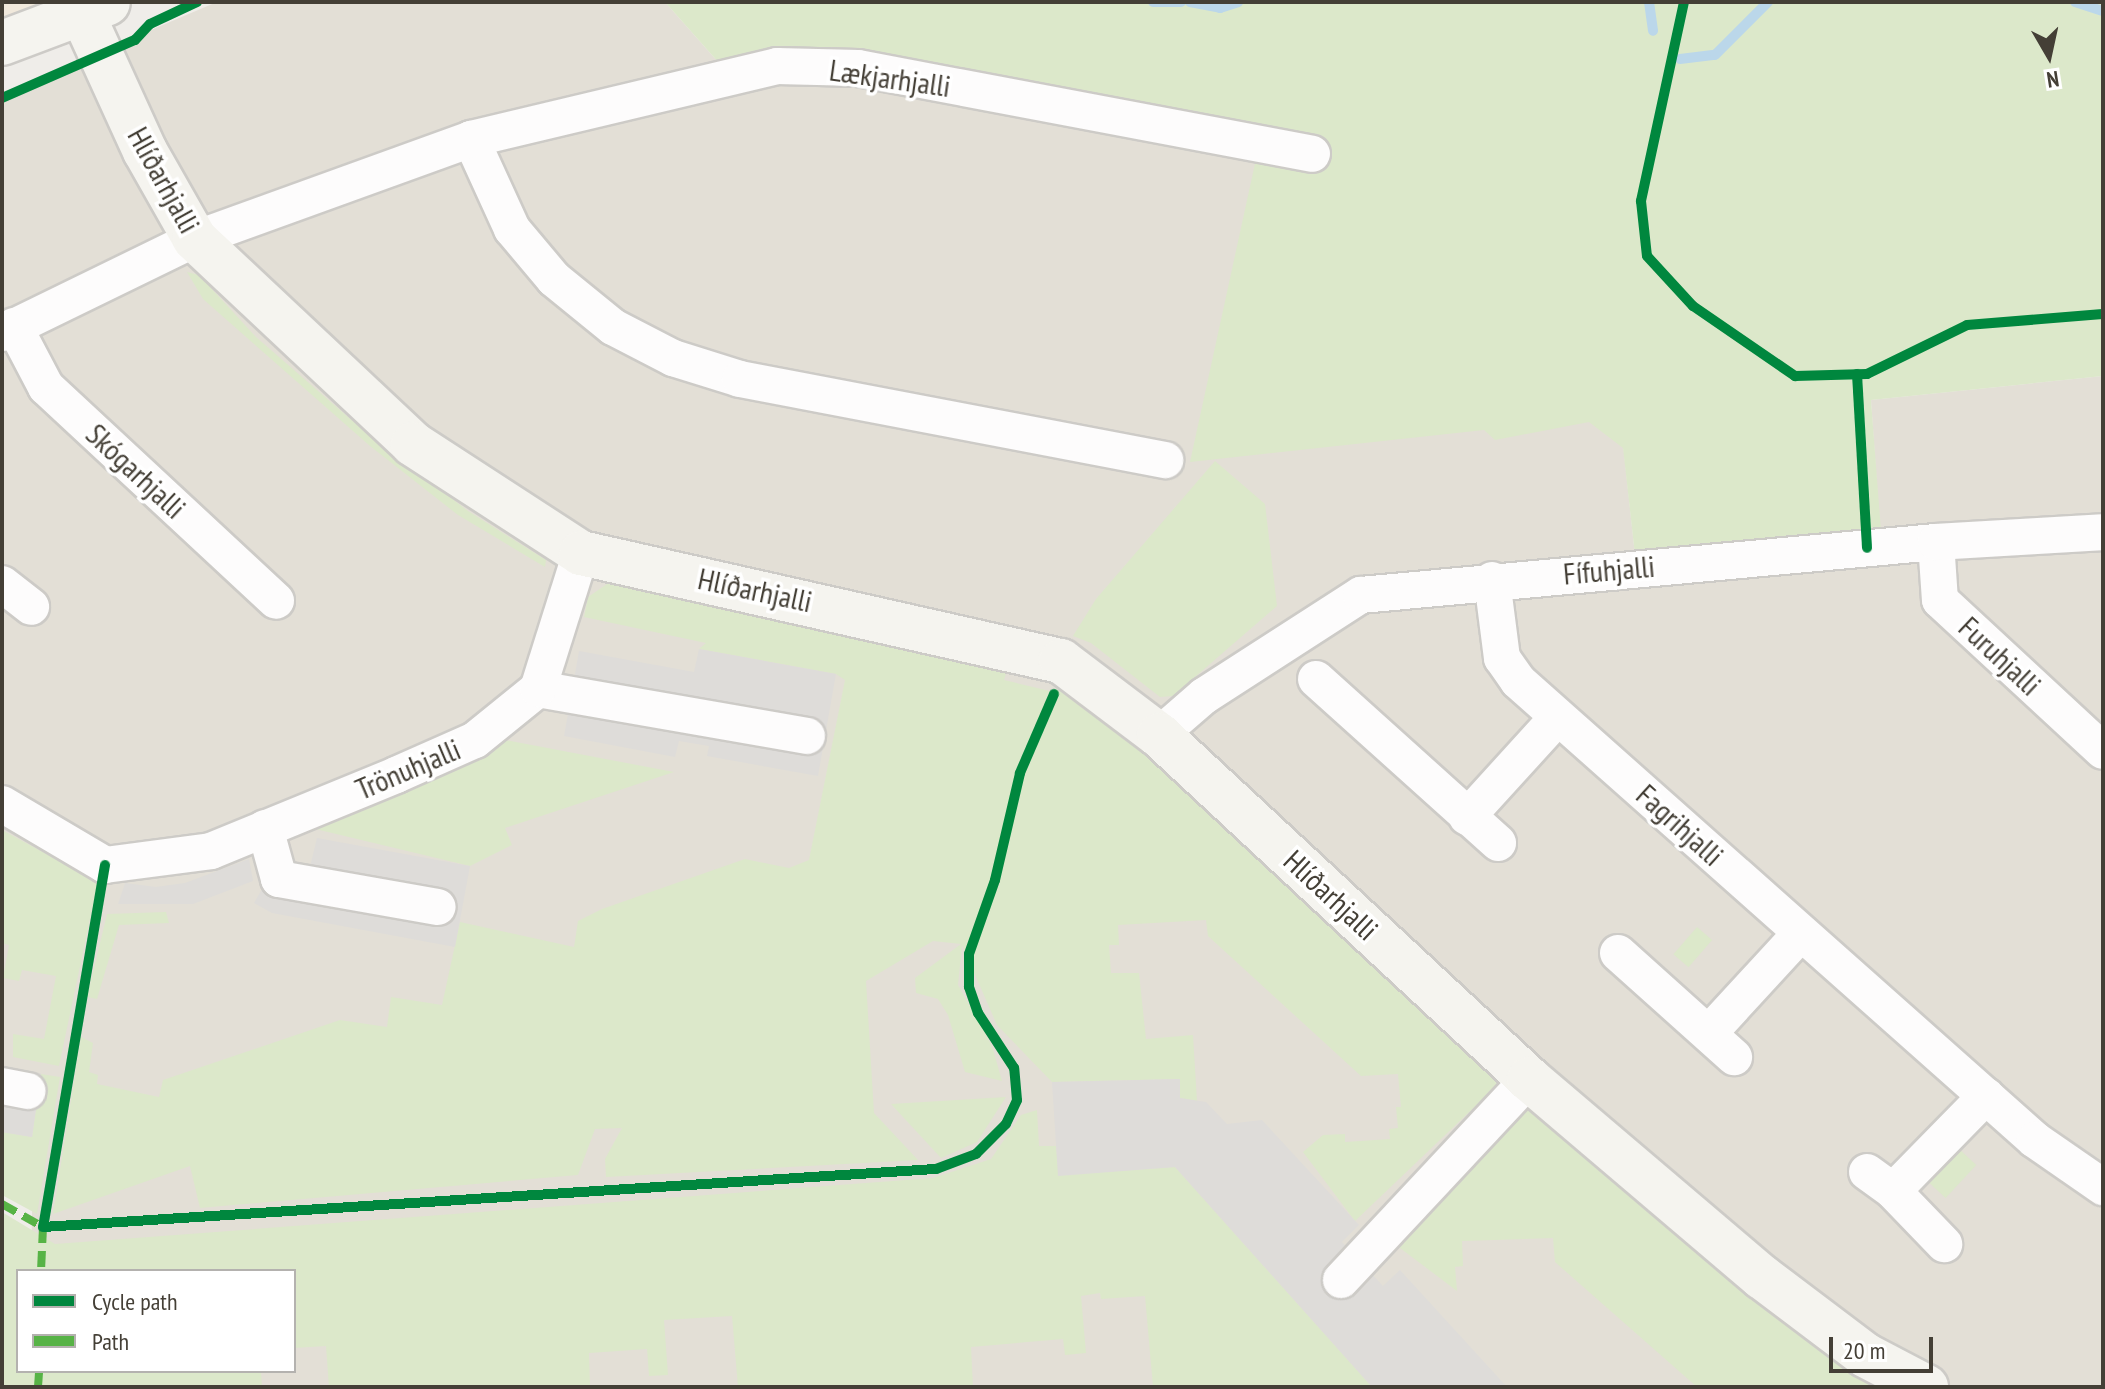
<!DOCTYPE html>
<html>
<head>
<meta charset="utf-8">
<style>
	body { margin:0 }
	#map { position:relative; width:2105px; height:1389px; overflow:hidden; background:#efede9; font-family:"PT Sans Narrow",sans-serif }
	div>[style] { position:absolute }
	.residential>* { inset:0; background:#e3dfd6 }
	.commercial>* { inset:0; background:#f1e9dc }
	.green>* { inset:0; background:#dce8ca; transform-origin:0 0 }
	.parking>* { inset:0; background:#dedcd9 }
	.stream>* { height:10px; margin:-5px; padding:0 5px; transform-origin:5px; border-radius:5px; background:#bbd7ea }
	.roads { filter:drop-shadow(2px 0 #cdcbc7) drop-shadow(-2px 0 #cdcbc7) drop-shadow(0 2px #cdcbc7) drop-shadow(0 -2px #cdcbc7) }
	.street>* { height:36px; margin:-18px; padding:0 18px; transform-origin:18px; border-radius:18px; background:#fdfcfc }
	.secondary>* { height:44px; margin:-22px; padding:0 22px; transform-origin:22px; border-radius:22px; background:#f5f4ef }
	.quiet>* { height:8px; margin-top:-4px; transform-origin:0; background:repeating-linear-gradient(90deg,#57b346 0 16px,transparent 0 24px) }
	.cycleway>* { height:10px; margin:-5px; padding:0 5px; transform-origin:5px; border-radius:5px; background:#00873e }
	span { translate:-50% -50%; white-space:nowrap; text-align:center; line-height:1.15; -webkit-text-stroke:7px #fff; paint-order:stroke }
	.street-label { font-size:30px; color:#443f36 }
	.frame { position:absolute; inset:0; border:4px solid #443f36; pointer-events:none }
	.legend { position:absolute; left:16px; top:1269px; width:280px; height:104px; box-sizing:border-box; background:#fff; border:2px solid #b4b2af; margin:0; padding:10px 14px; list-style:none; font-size:24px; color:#443f36 }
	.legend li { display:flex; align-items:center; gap:16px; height:40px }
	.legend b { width:40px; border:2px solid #b4b2af }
	.north { position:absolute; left:2009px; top:16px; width:80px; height:80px; -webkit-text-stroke:6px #fff; paint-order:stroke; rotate:171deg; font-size:22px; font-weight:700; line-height:32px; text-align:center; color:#443f36 }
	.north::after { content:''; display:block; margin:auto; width:28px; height:36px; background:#443f36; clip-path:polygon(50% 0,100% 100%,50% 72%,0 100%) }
	.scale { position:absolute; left:1829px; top:1337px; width:104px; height:36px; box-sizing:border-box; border:4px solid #443f36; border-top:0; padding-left:10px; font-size:24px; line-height:28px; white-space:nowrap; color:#443f36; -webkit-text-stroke:6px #fff; paint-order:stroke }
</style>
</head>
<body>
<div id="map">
	<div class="residential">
		<div style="clip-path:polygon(217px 2px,665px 2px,719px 63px,1261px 136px,1620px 416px,1635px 555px,1880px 530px,1871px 400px,2103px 376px,2103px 1387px,29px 1387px,29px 1371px,294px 1371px,294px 1271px,31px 1271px,33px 1153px,2px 1146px,2px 93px)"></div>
	</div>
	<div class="commercial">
		<div style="clip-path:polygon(2px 2px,54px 2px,2px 20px)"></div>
	</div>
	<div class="green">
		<div style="clip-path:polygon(665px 2px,2103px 2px,2103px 376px,1871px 400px,1881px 531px,1635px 555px,1623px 448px,1589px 422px,1495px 440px,1484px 430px,1190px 462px,1261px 136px,719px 63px)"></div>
		<div style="clip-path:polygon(187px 272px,199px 275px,256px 337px,363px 430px,468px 511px,546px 560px,545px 567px,458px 515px,370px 446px,203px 299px)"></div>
		<div style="clip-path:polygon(1215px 461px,1265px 504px,1277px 606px,1173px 696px,1160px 697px,1091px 643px,1073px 636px,1096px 599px)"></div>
		<div style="clip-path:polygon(610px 582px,1010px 660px,1004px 680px,1054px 692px,1061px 678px,1509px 1074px,1355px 1221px,1303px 1152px,1323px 1135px,1345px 1134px,1345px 1142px,1390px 1139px,1389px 1129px,1398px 1128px,1396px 1107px,1401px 1107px,1398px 1074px,1361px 1076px,1208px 936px,1206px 920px,1118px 925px,1119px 945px,1109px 945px,1111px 973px,1139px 973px,1146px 1039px,1193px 1035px,1197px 1101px,1180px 1098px,1180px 1079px,1052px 1082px,997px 1025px,962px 945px,958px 985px,992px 1046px,1002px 1081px,965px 1072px,948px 1015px,938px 999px,916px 993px,915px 978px,961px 944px,933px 941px,866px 981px,874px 1113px,918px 1160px,606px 1177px,605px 1159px,622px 1128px,595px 1129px,578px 1175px,200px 1208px,190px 1166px,53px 1214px,81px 1037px,93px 1043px,89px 1072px,98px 1075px,97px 1084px,159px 1097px,163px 1080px,340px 1020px,387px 1027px,391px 997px,442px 1005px,460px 922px,574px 947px,578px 921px,602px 909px,745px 859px,789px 868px,809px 860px,845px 680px,836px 674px,699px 649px,706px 643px,584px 617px,588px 597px)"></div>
		<div style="clip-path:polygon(505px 740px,674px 772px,505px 828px,512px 845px,470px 866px,307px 827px)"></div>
		<div style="clip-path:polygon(2px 830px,89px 877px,99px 876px,59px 1066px,13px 1057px,13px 1034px,44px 1039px,56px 976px,22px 970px,19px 981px,3px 978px,9px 945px,2px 943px)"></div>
		<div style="clip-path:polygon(166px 912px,169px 923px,119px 925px,97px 999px,87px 997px,107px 914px)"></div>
		<div style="left:1697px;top:927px;width:20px;height:36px;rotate:41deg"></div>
		<div style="clip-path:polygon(41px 1074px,60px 1077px,37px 1214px,2px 1195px,2px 1132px,32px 1137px)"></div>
		<div style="clip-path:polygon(1006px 1097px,977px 1142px,941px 1158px,891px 1104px)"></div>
		<div style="clip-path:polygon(1544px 1108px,1887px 1387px,1697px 1387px,1555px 1262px,1553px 1238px,1462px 1241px,1463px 1266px,1455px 1267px,1457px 1291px,1396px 1245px,1522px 1112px)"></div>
		<div style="clip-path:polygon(1037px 1110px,1039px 1146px,1056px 1146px,1059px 1175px,1175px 1167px,1372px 1387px,1153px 1387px,1145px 1296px,1101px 1299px,1100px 1293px,1081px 1296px,1086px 1353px,1065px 1355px,1063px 1339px,971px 1347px,973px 1387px,738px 1387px,732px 1316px,664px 1320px,668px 1375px,649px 1376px,647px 1349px,589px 1353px,590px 1387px,329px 1387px,326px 1346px,294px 1348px,294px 1271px,18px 1271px,18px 1371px,261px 1371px,262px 1387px,2px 1387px,2px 1212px,55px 1244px,933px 1178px,991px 1159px,1021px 1115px)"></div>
		<div style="left:1958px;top:1148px;width:25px;height:45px;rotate:43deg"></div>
	</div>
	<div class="parking">
		<div style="clip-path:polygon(699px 649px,836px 674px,818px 776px,707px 756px,709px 746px,679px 741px,675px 757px,564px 736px,579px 651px,694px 672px)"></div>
		<div style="clip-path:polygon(317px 838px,470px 866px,455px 947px,272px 913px,254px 903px,266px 882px,306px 883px)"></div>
		<div style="clip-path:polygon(249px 859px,253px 881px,193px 904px,118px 904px,125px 883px,156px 887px,185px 883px)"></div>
		<div style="clip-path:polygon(2px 1066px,41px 1074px,32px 1137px,2px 1132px)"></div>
		<div style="clip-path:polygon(1180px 1079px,1180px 1098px,1206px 1102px,1227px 1124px,1262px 1120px,1359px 1225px,1342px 1242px,1383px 1286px,1400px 1270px,1507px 1387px,1372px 1387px,1175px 1167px,1058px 1176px,1052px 1082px)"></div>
	</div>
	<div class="stream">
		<div style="left:1153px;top:2px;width:28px"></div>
		<div style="left:1190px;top:2px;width:31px;rotate:11deg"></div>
		<div style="left:1220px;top:8px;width:19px;rotate:-18deg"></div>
		<div style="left:1649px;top:2px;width:29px;rotate:82deg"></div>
		<div style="left:2075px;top:2px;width:29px;rotate:18deg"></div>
		<div style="left:1680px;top:59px;width:35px;rotate:-7deg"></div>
		<div style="left:1715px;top:55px;width:75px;rotate:-45deg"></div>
	</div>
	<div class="roads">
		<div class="street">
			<div style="left:471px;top:139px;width:99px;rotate:65.5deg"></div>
			<div style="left:512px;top:229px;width:65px;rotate:50deg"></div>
			<div style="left:554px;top:279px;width:76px;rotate:39.1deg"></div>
			<div style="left:613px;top:327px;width:68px;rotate:27.3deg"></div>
			<div style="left:673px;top:358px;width:70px;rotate:17.4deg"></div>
			<div style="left:740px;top:379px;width:433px;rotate:10.8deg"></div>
			<div style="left:14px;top:326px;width:69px;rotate:62.3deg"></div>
			<div style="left:46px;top:387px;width:314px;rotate:42.9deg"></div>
			<div style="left:2px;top:333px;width:215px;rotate:-26deg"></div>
			<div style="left:195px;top:239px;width:294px;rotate:-19.9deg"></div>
			<div style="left:471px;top:139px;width:315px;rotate:-13.4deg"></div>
			<div style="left:777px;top:66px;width:81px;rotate:1.4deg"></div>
			<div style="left:858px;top:68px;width:462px;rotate:10.7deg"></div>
			<div style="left:1936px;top:542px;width:58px;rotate:86.1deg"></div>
			<div style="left:1940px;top:600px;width:222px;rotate:42.8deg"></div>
			<div style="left:1492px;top:580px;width:79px;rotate:82.7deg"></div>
			<div style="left:1502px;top:658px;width:28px;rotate:55deg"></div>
			<div style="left:1518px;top:681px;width:691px;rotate:41.6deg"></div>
			<div style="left:2035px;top:1140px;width:83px;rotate:34.7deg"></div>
			<div style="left:2px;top:584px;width:37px;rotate:38deg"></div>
			<div style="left:1316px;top:679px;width:245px;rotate:42deg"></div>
			<div style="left:538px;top:689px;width:273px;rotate:9.9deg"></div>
			<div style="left:1159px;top:735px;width:60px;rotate:-40.9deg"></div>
			<div style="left:1204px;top:696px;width:187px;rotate:-32.8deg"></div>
			<div style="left:1361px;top:595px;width:577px;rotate:-5.27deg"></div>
			<div style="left:1936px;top:542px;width:167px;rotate:-3.4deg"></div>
			<div style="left:2px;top:804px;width:120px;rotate:30.6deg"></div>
			<div style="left:105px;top:865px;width:107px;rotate:-7.5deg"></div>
			<div style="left:211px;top:851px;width:200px;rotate:-22.3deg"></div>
			<div style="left:396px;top:775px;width:86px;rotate:-23.9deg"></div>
			<div style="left:475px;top:740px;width:81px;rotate:-39deg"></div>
			<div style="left:538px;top:689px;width:143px;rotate:-72.5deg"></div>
			<div style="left:1467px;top:817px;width:135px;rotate:-47.7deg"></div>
			<div style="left:265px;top:828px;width:53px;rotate:74.6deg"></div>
			<div style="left:279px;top:879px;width:161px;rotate:10deg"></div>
			<div style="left:1618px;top:953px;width:156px;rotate:41.9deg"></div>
			<div style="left:1709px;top:1033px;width:136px;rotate:-47.4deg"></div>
			<div style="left:2px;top:1086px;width:26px;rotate:11deg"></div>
			<div style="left:1867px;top:1172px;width:32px;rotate:36deg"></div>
			<div style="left:1893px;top:1191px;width:74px;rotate:46.1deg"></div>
			<div style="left:1893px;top:1191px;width:133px;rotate:-45.6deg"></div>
			<div style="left:1341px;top:1280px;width:275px;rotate:-46.9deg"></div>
		</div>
		<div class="secondary">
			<div style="left:77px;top:2px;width:164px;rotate:65.5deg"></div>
			<div style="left:145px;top:151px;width:101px;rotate:60.4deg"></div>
			<div style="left:195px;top:239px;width:299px;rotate:43.2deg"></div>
			<div style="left:413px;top:444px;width:200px;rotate:33deg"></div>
			<div style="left:581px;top:553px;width:492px;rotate:12.7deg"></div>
			<div style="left:1061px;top:661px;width:123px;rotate:37.1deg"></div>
			<div style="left:1159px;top:735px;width:505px;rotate:42.91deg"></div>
			<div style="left:1529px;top:1079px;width:306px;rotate:40.4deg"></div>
			<div style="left:1762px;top:1277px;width:129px;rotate:37.1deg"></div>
			<div style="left:1865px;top:1355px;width:69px;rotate:27.7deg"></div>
			<div style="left:2px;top:43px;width:113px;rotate:-20.7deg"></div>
		</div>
	</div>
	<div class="quiet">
		<div style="left:2px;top:1204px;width:47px;rotate:29.3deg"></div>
		<div style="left:43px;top:1227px;width:44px;rotate:92.6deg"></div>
		<div style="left:38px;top:1387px;width:16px;rotate:-86deg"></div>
	</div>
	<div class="cycleway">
		<div style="left:1684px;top:2px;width:204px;rotate:102.2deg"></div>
		<div style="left:1641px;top:201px;width:55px;rotate:83.8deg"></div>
		<div style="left:1647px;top:256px;width:68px;rotate:47.4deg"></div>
		<div style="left:1693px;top:306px;width:124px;rotate:34.5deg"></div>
		<div style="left:1795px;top:376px;width:72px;rotate:-1.6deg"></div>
		<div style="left:1867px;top:374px;width:111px;rotate:-26.1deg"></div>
		<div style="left:1967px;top:325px;width:136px;rotate:-4.6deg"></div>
		<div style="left:2px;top:98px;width:145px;rotate:-23.6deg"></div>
		<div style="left:135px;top:40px;width:22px;rotate:-47deg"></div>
		<div style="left:150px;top:24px;width:52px;rotate:-25.1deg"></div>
		<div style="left:1857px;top:374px;width:174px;rotate:86.7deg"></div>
		<div style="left:105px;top:865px;width:367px;rotate:99.7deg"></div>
		<div style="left:43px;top:1227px;width:895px;rotate:-3.72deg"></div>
		<div style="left:936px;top:1169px;width:43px;rotate:-20.6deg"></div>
		<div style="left:976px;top:1154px;width:42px;rotate:-45deg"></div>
		<div style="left:1006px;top:1124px;width:26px;rotate:-65deg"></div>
		<div style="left:1017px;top:1100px;width:32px;rotate:-95deg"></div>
		<div style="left:1014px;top:1068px;width:66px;rotate:-123.2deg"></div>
		<div style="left:978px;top:1013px;width:28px;rotate:-109deg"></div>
		<div style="left:969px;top:987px;width:33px;rotate:-90deg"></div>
		<div style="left:969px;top:954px;width:78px;rotate:-70.6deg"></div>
		<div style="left:995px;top:880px;width:110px;rotate:-76.8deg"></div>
		<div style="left:1020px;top:773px;width:86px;rotate:-66.7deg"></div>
	</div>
	<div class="street-label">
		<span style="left:890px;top:78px;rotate:8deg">Lækjarhjalli</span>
		<span style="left:164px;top:180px;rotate:61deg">Hlíðarhjalli</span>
		<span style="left:136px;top:471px;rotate:43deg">Skógarhjalli</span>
		<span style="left:1609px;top:570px;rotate:-5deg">Fífuhjalli</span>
		<span style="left:755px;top:590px;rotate:12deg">Hlíðarhjalli</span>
		<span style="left:2000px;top:656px;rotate:43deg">Furuhjalli</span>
		<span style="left:408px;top:769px;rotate:-23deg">Trönuhjalli</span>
		<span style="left:1680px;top:825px;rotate:42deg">Fagrihjalli</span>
		<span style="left:1331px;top:895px;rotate:43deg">Hlíðarhjalli</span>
	</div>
	<div class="frame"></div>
	<ul class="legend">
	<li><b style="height:10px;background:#00873e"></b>Cycle path</li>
	<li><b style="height:10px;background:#57b346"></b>Path</li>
	</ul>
	<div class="north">N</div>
	<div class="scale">20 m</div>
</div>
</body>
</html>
